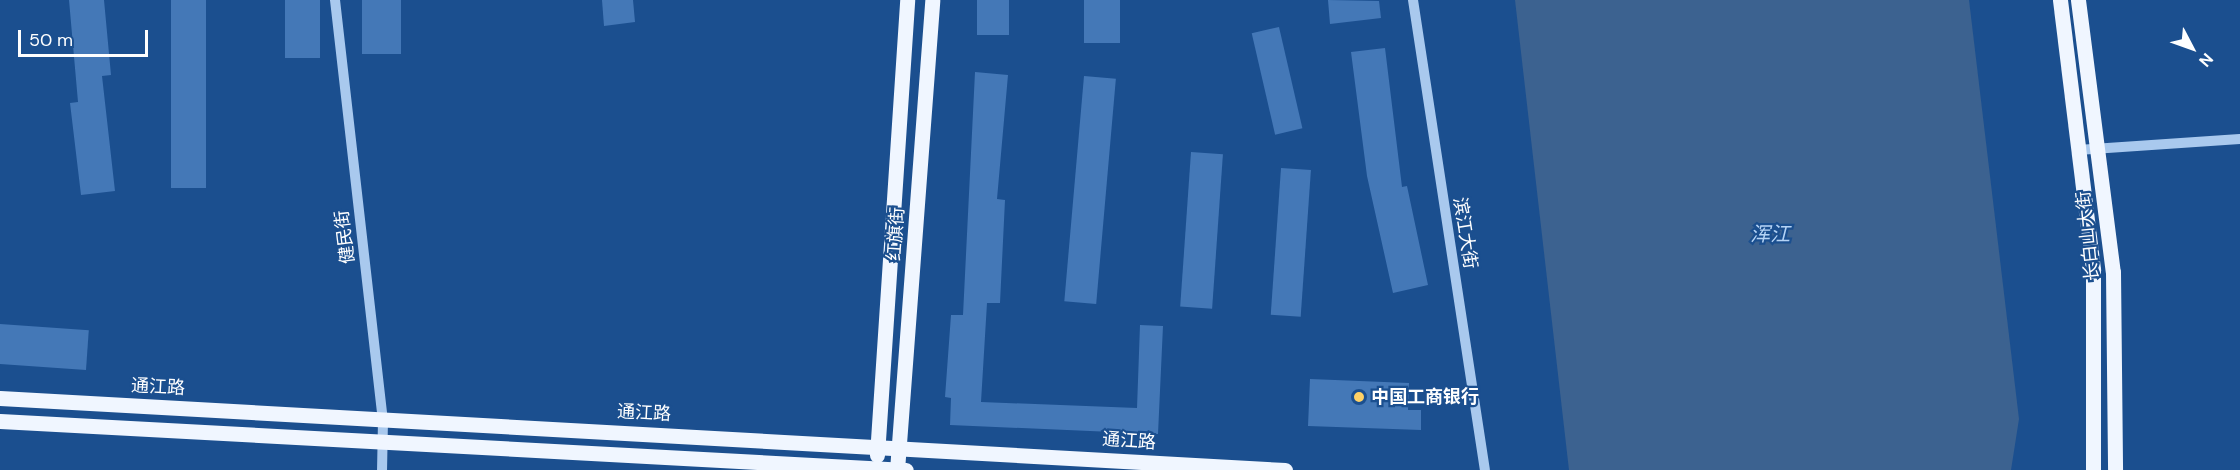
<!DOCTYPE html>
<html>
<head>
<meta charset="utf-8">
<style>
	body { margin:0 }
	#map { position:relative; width:2240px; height:470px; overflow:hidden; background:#1b4f8f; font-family:"DM Sans","Noto Sans SC",sans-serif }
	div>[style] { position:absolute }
	.water>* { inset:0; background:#3c6290 }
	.building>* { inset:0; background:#4478b7; transform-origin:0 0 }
	.minor>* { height:10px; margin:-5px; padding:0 5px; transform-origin:5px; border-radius:5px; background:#a9c9ee }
	.major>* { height:15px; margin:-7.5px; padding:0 7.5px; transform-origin:7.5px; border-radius:7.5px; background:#f0f6ff }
	.dots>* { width:16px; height:16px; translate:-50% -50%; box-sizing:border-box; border:3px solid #1b4f8f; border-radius:50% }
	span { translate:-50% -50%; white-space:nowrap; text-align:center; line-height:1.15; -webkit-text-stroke:4.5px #1b4f8f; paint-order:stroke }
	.street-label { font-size:18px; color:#fff }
	.poi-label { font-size:18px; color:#fff; font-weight:700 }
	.left { translate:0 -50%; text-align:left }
	.water-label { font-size:20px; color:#b5d3f5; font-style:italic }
	.north { position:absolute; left:2162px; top:18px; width:60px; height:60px; -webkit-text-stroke:4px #1b4f8f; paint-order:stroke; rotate:131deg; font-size:16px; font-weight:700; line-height:24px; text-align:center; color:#fff }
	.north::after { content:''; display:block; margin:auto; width:21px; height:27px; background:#fff; clip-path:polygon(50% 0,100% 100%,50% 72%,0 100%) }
	.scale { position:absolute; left:18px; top:30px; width:130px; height:27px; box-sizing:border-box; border:3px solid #fff; border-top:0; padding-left:8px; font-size:18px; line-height:21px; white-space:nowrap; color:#fff; -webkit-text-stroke:4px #1b4f8f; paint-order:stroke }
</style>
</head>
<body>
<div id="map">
	<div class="water">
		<div style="clip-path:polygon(1515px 0,1969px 0,2019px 419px,2011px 470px,1569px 470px)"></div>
	</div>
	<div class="building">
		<div style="clip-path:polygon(69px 0,104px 0,111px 75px,102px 76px,115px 191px,81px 195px,70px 103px,78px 102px)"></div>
		<div style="left:171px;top:0;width:35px;height:188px"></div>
		<div style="left:285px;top:0;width:35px;height:58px"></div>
		<div style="left:362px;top:0;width:39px;height:54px"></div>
		<div style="clip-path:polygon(602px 0,633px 0,635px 22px,604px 26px)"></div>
		<div style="left:977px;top:0;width:32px;height:35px"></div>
		<div style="left:1084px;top:0;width:36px;height:43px"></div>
		<div style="clip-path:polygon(1328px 0,1379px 1px,1381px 18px,1330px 24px)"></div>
		<div style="left:1279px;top:27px;width:104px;height:28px;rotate:77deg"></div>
		<div style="clip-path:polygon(1385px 48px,1402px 187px,1407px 186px,1428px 285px,1393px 293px,1367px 176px,1351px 52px)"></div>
		<div style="clip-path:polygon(975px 72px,1008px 75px,997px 199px,1005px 200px,1000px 303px,987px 303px,981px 402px,1137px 408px,1140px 325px,1163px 326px,1158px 434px,950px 425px,951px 398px,945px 397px,951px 315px,963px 315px)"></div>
		<div style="left:1084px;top:76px;width:32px;height:226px;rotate:5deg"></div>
		<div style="left:1191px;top:152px;width:32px;height:155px;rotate:4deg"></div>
		<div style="left:1281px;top:168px;width:30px;height:147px;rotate:4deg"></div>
		<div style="left:0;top:324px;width:89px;height:40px;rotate:4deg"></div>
		<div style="clip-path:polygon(1310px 379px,1409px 383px,1408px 410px,1421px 410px,1421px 430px,1308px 426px)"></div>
	</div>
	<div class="minor">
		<div style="left:335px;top:0;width:423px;rotate:83.5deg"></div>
		<div style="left:383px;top:420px;width:50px;rotate:91.1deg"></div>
		<div style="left:1413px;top:0;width:475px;rotate:81.3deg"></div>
		<div style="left:2078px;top:150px;width:162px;rotate:-3.9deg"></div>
	</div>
	<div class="major">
		<div style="left:2060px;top:0;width:272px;rotate:83deg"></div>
		<div style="left:2093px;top:270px;width:200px;rotate:90deg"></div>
		<div style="left:2078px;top:0;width:274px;rotate:82.7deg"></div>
		<div style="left:2113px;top:272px;width:198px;rotate:89.4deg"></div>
		<div style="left:0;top:398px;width:1287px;rotate:3.21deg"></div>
		<div style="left:0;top:421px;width:907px;rotate:3.1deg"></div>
		<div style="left:877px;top:455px;width:456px;rotate:-86.2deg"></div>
		<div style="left:897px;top:470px;width:471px;rotate:-85.7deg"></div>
	</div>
	<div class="dots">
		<div style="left:1359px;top:397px;background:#ffd166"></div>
	</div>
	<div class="street-label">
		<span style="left:1465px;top:233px;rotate:81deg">滨江大街</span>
		<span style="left:896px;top:234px;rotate:-86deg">红旗街</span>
		<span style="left:2088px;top:236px;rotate:-96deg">长白山大街</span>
		<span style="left:345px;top:237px;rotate:-97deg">健民街</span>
		<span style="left:158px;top:387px;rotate:3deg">通江路</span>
		<span style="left:644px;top:413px;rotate:3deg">通江路</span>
		<span style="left:1129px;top:441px;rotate:4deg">通江路</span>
	</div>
	<div class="poi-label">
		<span class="left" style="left:1371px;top:397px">中国工商银行</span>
	</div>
	<div class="water-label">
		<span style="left:1770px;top:234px">浑江</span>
	</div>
	<div class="north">N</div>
	<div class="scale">50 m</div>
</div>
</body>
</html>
